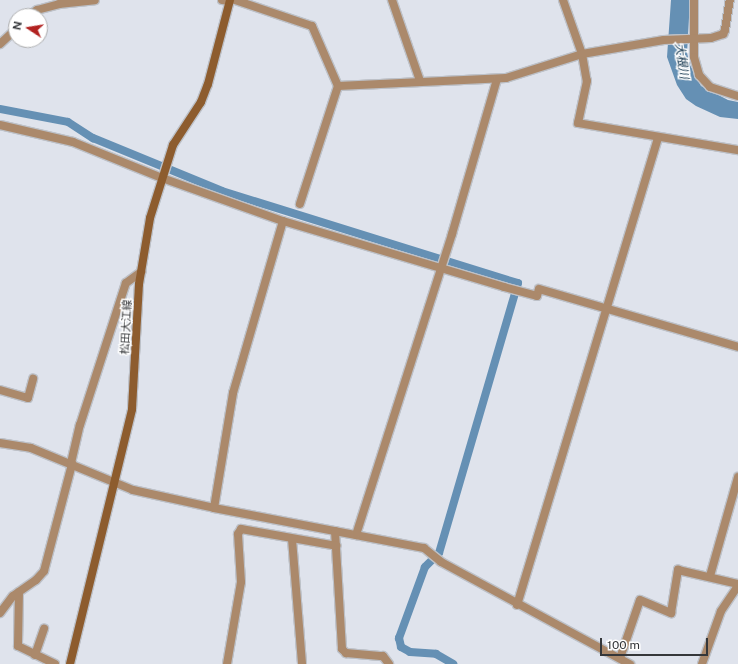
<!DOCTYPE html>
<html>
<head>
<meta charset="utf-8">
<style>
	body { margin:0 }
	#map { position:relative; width:738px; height:664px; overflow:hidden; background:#dfe3ec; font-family:"Public Sans","Noto Sans JP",sans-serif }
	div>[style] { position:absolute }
	.water>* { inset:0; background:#6590b4 }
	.canal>* { height:8px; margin:-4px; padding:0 4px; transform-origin:4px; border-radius:4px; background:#6590b4 }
	.roads { filter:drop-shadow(1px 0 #bdc1c8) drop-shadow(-1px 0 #bdc1c8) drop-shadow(0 1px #bdc1c8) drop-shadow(0 -1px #bdc1c8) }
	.street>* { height:8px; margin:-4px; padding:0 4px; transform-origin:4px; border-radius:4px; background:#ab896b }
	.secondary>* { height:8px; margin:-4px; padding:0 4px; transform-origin:4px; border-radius:4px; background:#8d5c2e }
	span { translate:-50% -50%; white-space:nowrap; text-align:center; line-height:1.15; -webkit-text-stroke:3px #fff; paint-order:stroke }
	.street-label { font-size:11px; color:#35373a }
	.water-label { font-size:12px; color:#092d46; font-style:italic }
	.north { position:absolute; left:8px; top:8px; width:40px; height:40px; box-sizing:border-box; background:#fff; border:1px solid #aeafb0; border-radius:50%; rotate:282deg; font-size:11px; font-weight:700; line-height:16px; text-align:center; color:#35373a }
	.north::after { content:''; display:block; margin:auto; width:14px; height:18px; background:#b22220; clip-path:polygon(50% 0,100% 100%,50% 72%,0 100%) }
	.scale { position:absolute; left:600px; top:638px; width:108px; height:18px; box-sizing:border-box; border:2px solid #35373a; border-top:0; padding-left:5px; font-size:12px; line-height:14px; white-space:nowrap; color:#35373a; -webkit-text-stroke:3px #fff; paint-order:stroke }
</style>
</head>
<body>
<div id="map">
	<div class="water">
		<div style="clip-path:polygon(671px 0,690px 0,687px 53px,690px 65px,701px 86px,728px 100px,738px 102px,738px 119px,720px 117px,696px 106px,686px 99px,677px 85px,667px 57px)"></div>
	</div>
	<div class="canal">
		<div style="left:0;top:109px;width:69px;rotate:10.8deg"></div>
		<div style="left:68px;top:122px;width:30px;rotate:33deg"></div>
		<div style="left:93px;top:138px;width:139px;rotate:22.3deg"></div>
		<div style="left:222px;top:191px;width:310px;rotate:17.3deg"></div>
		<div style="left:518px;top:283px;width:281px;rotate:106.3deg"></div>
		<div style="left:439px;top:553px;width:20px;rotate:135deg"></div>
		<div style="left:425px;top:567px;width:76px;rotate:110.1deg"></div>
		<div style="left:399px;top:638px;width:9px;rotate:77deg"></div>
		<div style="left:401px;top:647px;width:10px;rotate:29deg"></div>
		<div style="left:410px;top:652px;width:26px;rotate:4deg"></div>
		<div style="left:436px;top:654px;width:20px;rotate:30deg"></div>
	</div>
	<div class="roads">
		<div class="street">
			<div style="left:222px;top:0;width:8px;rotate:7deg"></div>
			<div style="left:235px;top:0;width:81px;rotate:18.7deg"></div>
			<div style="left:312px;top:26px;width:65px;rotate:66.6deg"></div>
			<div style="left:338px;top:86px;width:124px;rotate:107.9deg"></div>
			<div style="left:392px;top:0;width:86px;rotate:70.9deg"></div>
			<div style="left:563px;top:0;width:57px;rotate:70.6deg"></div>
			<div style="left:582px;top:54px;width:27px;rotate:80deg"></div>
			<div style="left:587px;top:81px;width:43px;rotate:102.1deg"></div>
			<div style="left:578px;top:123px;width:162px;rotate:9.6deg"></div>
			<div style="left:694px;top:0;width:57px;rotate:90deg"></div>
			<div style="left:694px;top:57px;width:19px;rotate:74deg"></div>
			<div style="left:699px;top:75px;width:16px;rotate:47deg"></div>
			<div style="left:710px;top:87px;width:29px;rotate:18deg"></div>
			<div style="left:29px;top:16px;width:10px;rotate:-37deg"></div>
			<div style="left:37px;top:10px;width:23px;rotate:-15deg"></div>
			<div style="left:59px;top:4px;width:36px;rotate:-6deg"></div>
			<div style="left:0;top:44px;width:22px;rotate:-43deg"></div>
			<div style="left:338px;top:86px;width:168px;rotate:-2.7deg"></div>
			<div style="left:506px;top:78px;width:80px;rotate:-17.5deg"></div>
			<div style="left:582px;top:54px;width:83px;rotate:-9.7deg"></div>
			<div style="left:664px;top:40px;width:47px;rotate:-2.4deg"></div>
			<div style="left:711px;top:38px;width:13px;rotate:-18deg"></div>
			<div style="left:723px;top:34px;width:4px;rotate:-63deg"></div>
			<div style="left:725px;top:30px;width:30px;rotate:-81deg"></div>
			<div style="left:0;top:125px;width:75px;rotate:13.1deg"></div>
			<div style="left:73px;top:142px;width:96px;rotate:22deg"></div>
			<div style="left:162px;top:178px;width:128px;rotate:19.6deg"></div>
			<div style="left:283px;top:221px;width:231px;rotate:16.6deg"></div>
			<div style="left:504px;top:287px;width:34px;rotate:15deg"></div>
			<div style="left:537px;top:296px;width:7px;rotate:-74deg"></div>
			<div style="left:539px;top:289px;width:207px;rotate:16.2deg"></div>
			<div style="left:0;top:390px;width:29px;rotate:16deg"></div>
			<div style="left:28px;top:398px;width:20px;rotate:-75deg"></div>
			<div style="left:0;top:443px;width:31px;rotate:9deg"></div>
			<div style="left:31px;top:448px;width:110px;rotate:22.4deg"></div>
			<div style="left:133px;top:490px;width:83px;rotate:12.5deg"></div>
			<div style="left:214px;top:508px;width:214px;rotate:10.8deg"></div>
			<div style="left:424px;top:548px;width:22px;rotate:39deg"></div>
			<div style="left:441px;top:562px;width:215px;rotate:28.4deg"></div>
			<div style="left:71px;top:463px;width:39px;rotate:-77deg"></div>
			<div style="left:80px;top:425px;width:149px;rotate:-72.1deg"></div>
			<div style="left:126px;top:283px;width:19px;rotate:-36deg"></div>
			<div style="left:214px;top:508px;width:117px;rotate:-80.6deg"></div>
			<div style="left:233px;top:393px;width:179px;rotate:-73.8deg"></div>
			<div style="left:335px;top:531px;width:118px;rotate:86.6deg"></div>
			<div style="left:342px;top:649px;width:6px;rotate:45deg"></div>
			<div style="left:346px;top:653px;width:37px;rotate:5deg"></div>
			<div style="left:383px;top:656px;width:10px;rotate:53deg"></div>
			<div style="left:356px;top:535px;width:316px;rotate:-72.3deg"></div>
			<div style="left:452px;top:234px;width:161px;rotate:-73.8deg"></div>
			<div style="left:292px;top:539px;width:125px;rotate:85.4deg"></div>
			<div style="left:710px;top:576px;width:103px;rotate:-74.2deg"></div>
			<div style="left:19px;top:592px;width:54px;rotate:91.1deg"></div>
			<div style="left:18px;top:646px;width:41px;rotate:25.9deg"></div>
			<div style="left:517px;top:605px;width:488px;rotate:-73.2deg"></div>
			<div style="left:0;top:613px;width:21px;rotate:-53deg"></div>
			<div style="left:13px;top:596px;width:28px;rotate:-35deg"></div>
			<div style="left:36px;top:580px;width:12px;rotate:-48deg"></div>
			<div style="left:44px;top:571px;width:111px;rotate:-75.3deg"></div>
			<div style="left:35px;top:655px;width:28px;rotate:-71deg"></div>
			<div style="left:620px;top:658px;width:61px;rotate:-71deg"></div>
			<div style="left:640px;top:600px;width:34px;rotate:23deg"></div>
			<div style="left:671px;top:613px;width:44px;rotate:-80.8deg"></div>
			<div style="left:678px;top:570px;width:62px;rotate:13.1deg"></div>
			<div style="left:227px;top:664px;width:83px;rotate:-80.3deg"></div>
			<div style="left:241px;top:582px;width:48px;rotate:-93.6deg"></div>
			<div style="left:238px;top:534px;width:6px;rotate:-59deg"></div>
			<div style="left:241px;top:529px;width:97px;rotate:10deg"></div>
			<div style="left:702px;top:664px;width:56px;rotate:-70.3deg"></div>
			<div style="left:721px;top:611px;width:30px;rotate:-56deg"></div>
		</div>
		<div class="secondary">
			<div style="left:70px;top:664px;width:262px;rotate:-76.3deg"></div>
			<div style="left:132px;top:409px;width:125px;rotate:-86.8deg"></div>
			<div style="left:139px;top:284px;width:67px;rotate:-80.5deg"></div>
			<div style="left:150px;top:218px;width:77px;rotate:-72.5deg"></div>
			<div style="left:173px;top:145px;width:51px;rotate:-56.9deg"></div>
			<div style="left:201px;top:102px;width:19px;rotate:-69deg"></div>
			<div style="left:208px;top:84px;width:87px;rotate:-75.3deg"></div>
		</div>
	</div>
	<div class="street-label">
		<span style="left:126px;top:327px;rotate:-87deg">松田大江線</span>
	</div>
	<div class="water-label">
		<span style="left:681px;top:61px;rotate:82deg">大根川</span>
	</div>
	<div class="north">N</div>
	<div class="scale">100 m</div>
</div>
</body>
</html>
